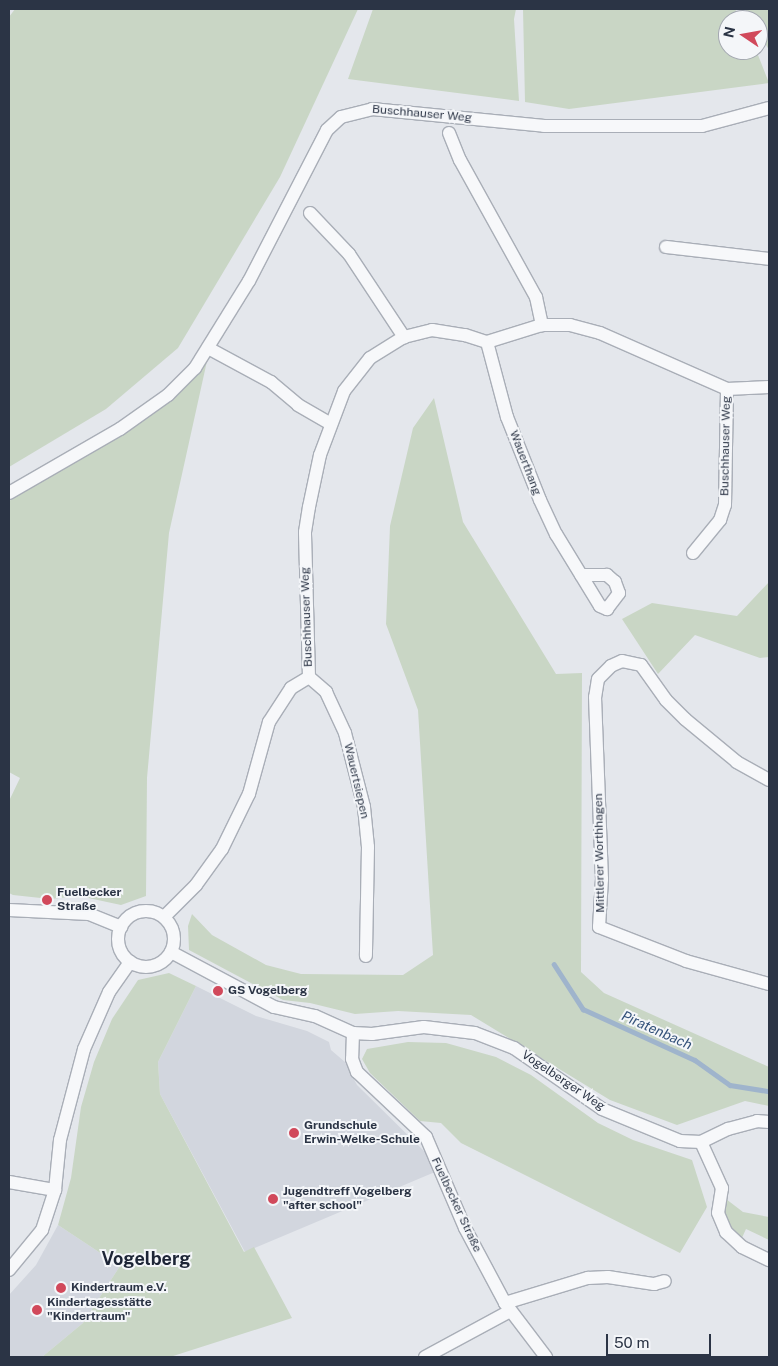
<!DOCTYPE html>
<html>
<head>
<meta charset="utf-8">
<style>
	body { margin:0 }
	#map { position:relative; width:778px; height:1366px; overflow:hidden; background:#e4e7ec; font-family:"Public Sans",sans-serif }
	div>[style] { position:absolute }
	.built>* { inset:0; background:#d2d6de }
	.green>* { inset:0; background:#c9d6c5 }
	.stream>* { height:4.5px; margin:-2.25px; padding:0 2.25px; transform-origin:2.25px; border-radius:2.25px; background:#9fb4cc }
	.roads { filter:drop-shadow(1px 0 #a9aeb7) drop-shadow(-1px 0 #a9aeb7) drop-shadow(0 1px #a9aeb7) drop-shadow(0 -1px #a9aeb7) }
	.street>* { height:12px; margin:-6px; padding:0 6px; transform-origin:6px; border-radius:6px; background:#f7f8fa }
	.street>.ring { margin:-6px; padding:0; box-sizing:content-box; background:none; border:12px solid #f7f8fa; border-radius:50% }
	.dots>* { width:14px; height:14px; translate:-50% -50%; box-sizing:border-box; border:2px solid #f4f6f9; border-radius:50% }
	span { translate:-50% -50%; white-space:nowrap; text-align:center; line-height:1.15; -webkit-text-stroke:4px #f4f6f9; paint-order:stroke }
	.street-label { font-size:12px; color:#2b3445 }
	.poi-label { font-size:12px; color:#2b3445; font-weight:700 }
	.left { translate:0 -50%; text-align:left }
	.water-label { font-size:14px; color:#34527a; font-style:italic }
	.district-label { font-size:18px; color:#1d2536; font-weight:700 }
	.frame { position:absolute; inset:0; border:10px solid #2b3445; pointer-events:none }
	.north { position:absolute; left:718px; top:10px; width:50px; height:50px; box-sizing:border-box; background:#f4f6f9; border:1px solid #a4a8b1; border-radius:50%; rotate:282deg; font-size:14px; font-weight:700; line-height:20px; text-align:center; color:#2b3445 }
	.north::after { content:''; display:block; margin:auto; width:18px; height:22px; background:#d1495b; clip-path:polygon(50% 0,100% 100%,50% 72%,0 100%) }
	.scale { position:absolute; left:606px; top:1334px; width:105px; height:22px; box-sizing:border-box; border:2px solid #2b3445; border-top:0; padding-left:6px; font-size:15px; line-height:18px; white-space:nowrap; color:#2b3445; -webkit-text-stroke:4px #f4f6f9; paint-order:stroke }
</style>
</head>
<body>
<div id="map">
	<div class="built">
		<div style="clip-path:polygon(196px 986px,256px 1016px,307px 1031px,329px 1042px,331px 1050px,345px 1062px,357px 1085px,426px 1153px,435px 1172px,245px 1252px,160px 1094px,158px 1062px)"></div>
		<div style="clip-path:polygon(58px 1225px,120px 1266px,83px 1323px,42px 1357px,9px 1357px,9px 1295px,36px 1265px)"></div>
	</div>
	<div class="green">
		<div style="clip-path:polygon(15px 9px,358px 9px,280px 177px,178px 348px,106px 409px,9px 467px,9px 17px)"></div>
		<div style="clip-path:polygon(373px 9px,516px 9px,514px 19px,519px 101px,348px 79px)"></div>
		<div style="clip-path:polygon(523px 9px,735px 9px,741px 20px,728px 20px,728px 50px,756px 50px,769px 83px,569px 109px,525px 102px)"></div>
		<div style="clip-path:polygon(745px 9px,769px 9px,769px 50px,758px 31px,758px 20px,751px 20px)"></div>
		<div style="clip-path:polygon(207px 361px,169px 533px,147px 778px,146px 896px,121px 905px,79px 896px,50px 899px,13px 895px,9px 893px,9px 801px,20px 778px,9px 772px,9px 501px,146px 419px,178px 395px)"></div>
		<div style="clip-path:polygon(434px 398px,463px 522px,556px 674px,582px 673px,581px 972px,604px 993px,769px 1067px,769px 1106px,745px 1101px,677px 1125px,610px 1100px,471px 1015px,398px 1011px,355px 1014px,310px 1003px,283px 1000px,189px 950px,188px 926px,192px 914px,212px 935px,266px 965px,301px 974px,403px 975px,433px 955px,418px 710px,386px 624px,390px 526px,413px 428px)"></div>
		<div style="clip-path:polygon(769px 582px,769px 657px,760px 658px,695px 635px,658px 674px,622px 619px,652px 603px,737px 616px)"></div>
		<div style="clip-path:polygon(169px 973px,196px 986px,158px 1062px,160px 1094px,244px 1252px,254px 1247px,292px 1318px,170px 1357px,42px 1357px,83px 1323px,120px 1266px,58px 1225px,71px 1178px,81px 1107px,94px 1062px,112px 1019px,138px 980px)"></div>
		<div style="clip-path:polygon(408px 1042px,446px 1043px,496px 1057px,531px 1075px,598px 1123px,633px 1140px,692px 1160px,707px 1207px,680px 1253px,461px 1143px,441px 1123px,420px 1121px,370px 1073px,362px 1059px,367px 1049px)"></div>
		<div style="clip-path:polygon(726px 1199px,743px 1212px,769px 1217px,769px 1240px,746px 1229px,741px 1240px,724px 1217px)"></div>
	</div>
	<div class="stream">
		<div style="left:554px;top:964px;width:54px;rotate:57.2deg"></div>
		<div style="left:583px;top:1009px;width:123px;rotate:24.5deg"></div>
		<div style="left:695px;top:1060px;width:43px;rotate:35.5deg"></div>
		<div style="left:730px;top:1085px;width:39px;rotate:9deg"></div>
	</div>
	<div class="roads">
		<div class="street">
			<div style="left:449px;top:133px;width:29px;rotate:68deg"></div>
			<div style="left:460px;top:160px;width:157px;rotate:61deg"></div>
			<div style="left:536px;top:297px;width:29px;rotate:78deg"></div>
			<div style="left:310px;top:213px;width:57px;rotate:46.4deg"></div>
			<div style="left:349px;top:254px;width:100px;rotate:56.5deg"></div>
			<div style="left:666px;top:247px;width:104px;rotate:6.6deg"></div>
			<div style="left:487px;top:342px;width:78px;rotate:75.1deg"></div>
			<div style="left:507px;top:417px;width:89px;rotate:68.3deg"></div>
			<div style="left:540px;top:500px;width:38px;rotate:65deg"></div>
			<div style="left:556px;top:534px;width:84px;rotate:58.6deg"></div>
			<div style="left:600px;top:606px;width:8px;rotate:23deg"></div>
			<div style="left:607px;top:609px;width:20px;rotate:-53deg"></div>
			<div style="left:619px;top:593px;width:12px;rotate:-110deg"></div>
			<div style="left:615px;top:582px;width:11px;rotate:-139deg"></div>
			<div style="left:607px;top:575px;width:26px;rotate:180deg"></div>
			<div style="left:208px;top:348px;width:72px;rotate:28.4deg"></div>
			<div style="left:271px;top:382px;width:35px;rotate:40deg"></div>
			<div style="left:298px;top:405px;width:38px;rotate:30deg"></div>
			<div style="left:9px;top:493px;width:128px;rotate:-30deg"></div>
			<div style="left:120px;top:429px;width:59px;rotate:-35.3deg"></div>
			<div style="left:168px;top:395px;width:38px;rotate:-45deg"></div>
			<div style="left:195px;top:368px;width:102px;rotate:-58.2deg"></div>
			<div style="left:249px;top:281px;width:170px;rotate:-62.7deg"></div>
			<div style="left:327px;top:130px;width:19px;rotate:-43deg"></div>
			<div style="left:341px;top:117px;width:32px;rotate:-14deg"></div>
			<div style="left:372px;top:109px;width:173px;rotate:5.6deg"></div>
			<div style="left:544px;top:126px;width:158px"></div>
			<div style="left:702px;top:126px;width:69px;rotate:-15deg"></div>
			<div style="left:693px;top:553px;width:43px;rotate:-50.7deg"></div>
			<div style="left:720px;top:520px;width:16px;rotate:-72deg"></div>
			<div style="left:725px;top:505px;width:116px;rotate:-89deg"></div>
			<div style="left:309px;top:677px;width:23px;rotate:41deg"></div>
			<div style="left:326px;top:692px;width:45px;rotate:65.1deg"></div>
			<div style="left:345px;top:733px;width:76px;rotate:75.6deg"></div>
			<div style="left:364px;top:807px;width:40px;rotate:84.3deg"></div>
			<div style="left:368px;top:847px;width:109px;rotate:91.1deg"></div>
			<div style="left:769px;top:780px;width:37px;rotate:-151deg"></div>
			<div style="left:737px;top:762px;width:67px;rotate:-140.4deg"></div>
			<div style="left:685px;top:719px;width:27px;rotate:-135deg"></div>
			<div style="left:666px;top:700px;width:43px;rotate:-125.5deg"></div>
			<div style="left:641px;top:665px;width:19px;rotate:-168deg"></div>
			<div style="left:622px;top:661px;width:12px;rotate:156deg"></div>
			<div style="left:611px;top:666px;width:18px;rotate:135deg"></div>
			<div style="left:598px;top:679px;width:18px;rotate:99deg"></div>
			<div style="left:595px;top:697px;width:182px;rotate:87.8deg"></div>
			<div style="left:602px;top:879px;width:48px;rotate:93.6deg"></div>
			<div style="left:599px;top:927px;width:93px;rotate:21.3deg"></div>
			<div style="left:686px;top:961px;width:86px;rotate:15.5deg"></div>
			<div style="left:9px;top:910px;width:80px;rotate:2.9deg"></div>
			<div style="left:89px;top:914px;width:35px;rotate:22deg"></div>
			<div class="ring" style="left:118px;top:911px;width:44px;height:44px"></div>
			<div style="left:164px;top:917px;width:45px;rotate:-45deg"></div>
			<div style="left:196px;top:885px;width:44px;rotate:-54.2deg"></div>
			<div style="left:222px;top:849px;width:61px;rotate:-63.9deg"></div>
			<div style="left:249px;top:794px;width:75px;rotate:-74.5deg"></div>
			<div style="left:269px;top:722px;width:40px;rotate:-57.1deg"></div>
			<div style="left:291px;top:688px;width:21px;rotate:-31deg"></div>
			<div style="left:309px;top:677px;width:145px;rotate:-91.6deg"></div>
			<div style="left:305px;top:532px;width:25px;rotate:-81deg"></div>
			<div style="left:309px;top:507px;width:53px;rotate:-78.1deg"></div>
			<div style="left:320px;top:455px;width:68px;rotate:-69.4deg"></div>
			<div style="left:344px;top:391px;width:42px;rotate:-51.8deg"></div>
			<div style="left:370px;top:358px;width:40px;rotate:-32deg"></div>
			<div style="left:404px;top:337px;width:29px;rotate:-14deg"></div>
			<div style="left:432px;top:330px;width:33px;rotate:9deg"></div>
			<div style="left:465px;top:335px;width:23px;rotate:18deg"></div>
			<div style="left:487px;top:342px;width:58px;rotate:-17.2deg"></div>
			<div style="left:542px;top:325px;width:28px"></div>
			<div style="left:570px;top:325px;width:31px;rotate:15deg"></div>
			<div style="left:600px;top:333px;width:139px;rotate:23.8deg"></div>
			<div style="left:727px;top:389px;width:42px;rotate:-2.7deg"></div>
			<div style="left:171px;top:952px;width:117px;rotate:28.1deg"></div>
			<div style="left:274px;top:1007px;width:42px;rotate:12.4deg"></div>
			<div style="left:315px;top:1016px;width:42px;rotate:24.1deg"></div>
			<div style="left:353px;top:1033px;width:19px;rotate:3deg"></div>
			<div style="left:372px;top:1034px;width:52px;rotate:-7.7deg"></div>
			<div style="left:424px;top:1027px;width:51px;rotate:6.7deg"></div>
			<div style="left:475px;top:1033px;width:42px;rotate:21deg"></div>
			<div style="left:514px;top:1048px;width:107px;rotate:34.7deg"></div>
			<div style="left:602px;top:1109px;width:84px;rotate:22.3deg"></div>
			<div style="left:680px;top:1141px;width:21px;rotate:3deg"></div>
			<div style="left:701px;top:1142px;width:30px;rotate:-26deg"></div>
			<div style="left:728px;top:1129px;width:30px;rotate:-15deg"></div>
			<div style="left:757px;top:1121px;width:12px;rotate:5deg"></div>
			<div style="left:353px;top:1033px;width:26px;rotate:92deg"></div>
			<div style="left:352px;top:1059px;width:14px;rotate:69deg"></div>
			<div style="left:357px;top:1072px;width:95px;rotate:43.3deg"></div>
			<div style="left:426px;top:1137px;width:99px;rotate:66.8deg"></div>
			<div style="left:465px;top:1228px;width:85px;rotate:61.9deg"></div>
			<div style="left:505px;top:1303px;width:68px;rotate:52.8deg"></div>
			<div style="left:701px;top:1142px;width:51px;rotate:65.5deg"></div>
			<div style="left:722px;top:1188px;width:25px;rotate:99deg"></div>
			<div style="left:718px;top:1213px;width:21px;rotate:67deg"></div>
			<div style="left:726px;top:1232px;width:22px;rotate:43deg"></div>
			<div style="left:742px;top:1247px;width:30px;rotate:26deg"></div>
			<div style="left:9px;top:1182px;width:47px;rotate:9.9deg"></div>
			<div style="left:9px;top:1270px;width:52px;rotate:-50.5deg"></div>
			<div style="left:42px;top:1230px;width:42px;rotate:-72deg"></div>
			<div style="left:55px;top:1190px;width:50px;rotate:-84.3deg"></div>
			<div style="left:60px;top:1140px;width:94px;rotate:-75.2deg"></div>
			<div style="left:84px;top:1049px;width:62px;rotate:-66.3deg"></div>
			<div style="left:109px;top:992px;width:37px;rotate:-55deg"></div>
			<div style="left:505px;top:1303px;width:87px;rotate:-16.8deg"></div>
			<div style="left:588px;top:1278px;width:20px;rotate:-3deg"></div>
			<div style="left:608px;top:1277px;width:47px;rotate:8.7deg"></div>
			<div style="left:654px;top:1284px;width:11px;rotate:-15deg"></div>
			<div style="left:425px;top:1357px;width:97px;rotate:-28.4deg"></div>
		</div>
	</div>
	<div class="dots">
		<div style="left:47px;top:900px;background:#d1495b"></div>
		<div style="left:218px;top:991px;background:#d1495b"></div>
		<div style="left:294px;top:1133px;background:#d1495b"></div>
		<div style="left:273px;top:1199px;background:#d1495b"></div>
		<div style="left:61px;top:1288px;background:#d1495b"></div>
		<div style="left:37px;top:1310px;background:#d1495b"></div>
	</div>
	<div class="street-label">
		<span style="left:422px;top:114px;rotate:5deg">Buschhauser Weg</span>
		<span style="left:726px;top:446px;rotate:-89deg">Buschhauser Weg</span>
		<span style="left:525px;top:463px;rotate:69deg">Wauerthang</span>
		<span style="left:307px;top:617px;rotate:-92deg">Buschhauser Weg</span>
		<span style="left:356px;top:781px;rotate:77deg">Wauertsiepen</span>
		<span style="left:600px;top:853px;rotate:-91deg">Mittlerer Worthhagen</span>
		<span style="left:563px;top:1081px;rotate:34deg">Vogelberger Weg</span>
		<span style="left:456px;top:1205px;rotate:65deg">Fuelbecker Straße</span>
	</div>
	<div class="poi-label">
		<span class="left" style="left:57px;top:900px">Fuelbecker<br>Straße</span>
		<span class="left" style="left:228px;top:991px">GS Vogelberg</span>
		<span class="left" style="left:304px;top:1133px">Grundschule<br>Erwin-Welke-Schule</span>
		<span class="left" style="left:283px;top:1199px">Jugendtreff Vogelberg<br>"after school"</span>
		<span class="left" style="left:71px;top:1288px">Kindertraum e.V.</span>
		<span class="left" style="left:47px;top:1310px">Kindertagesstätte<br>"Kindertraum"</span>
	</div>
	<div class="water-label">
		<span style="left:657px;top:1030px;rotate:24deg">Piratenbach</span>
	</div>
	<div class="district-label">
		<span style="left:146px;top:1259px">Vogelberg</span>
	</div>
	<div class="frame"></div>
	<div class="north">N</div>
	<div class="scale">50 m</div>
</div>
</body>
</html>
